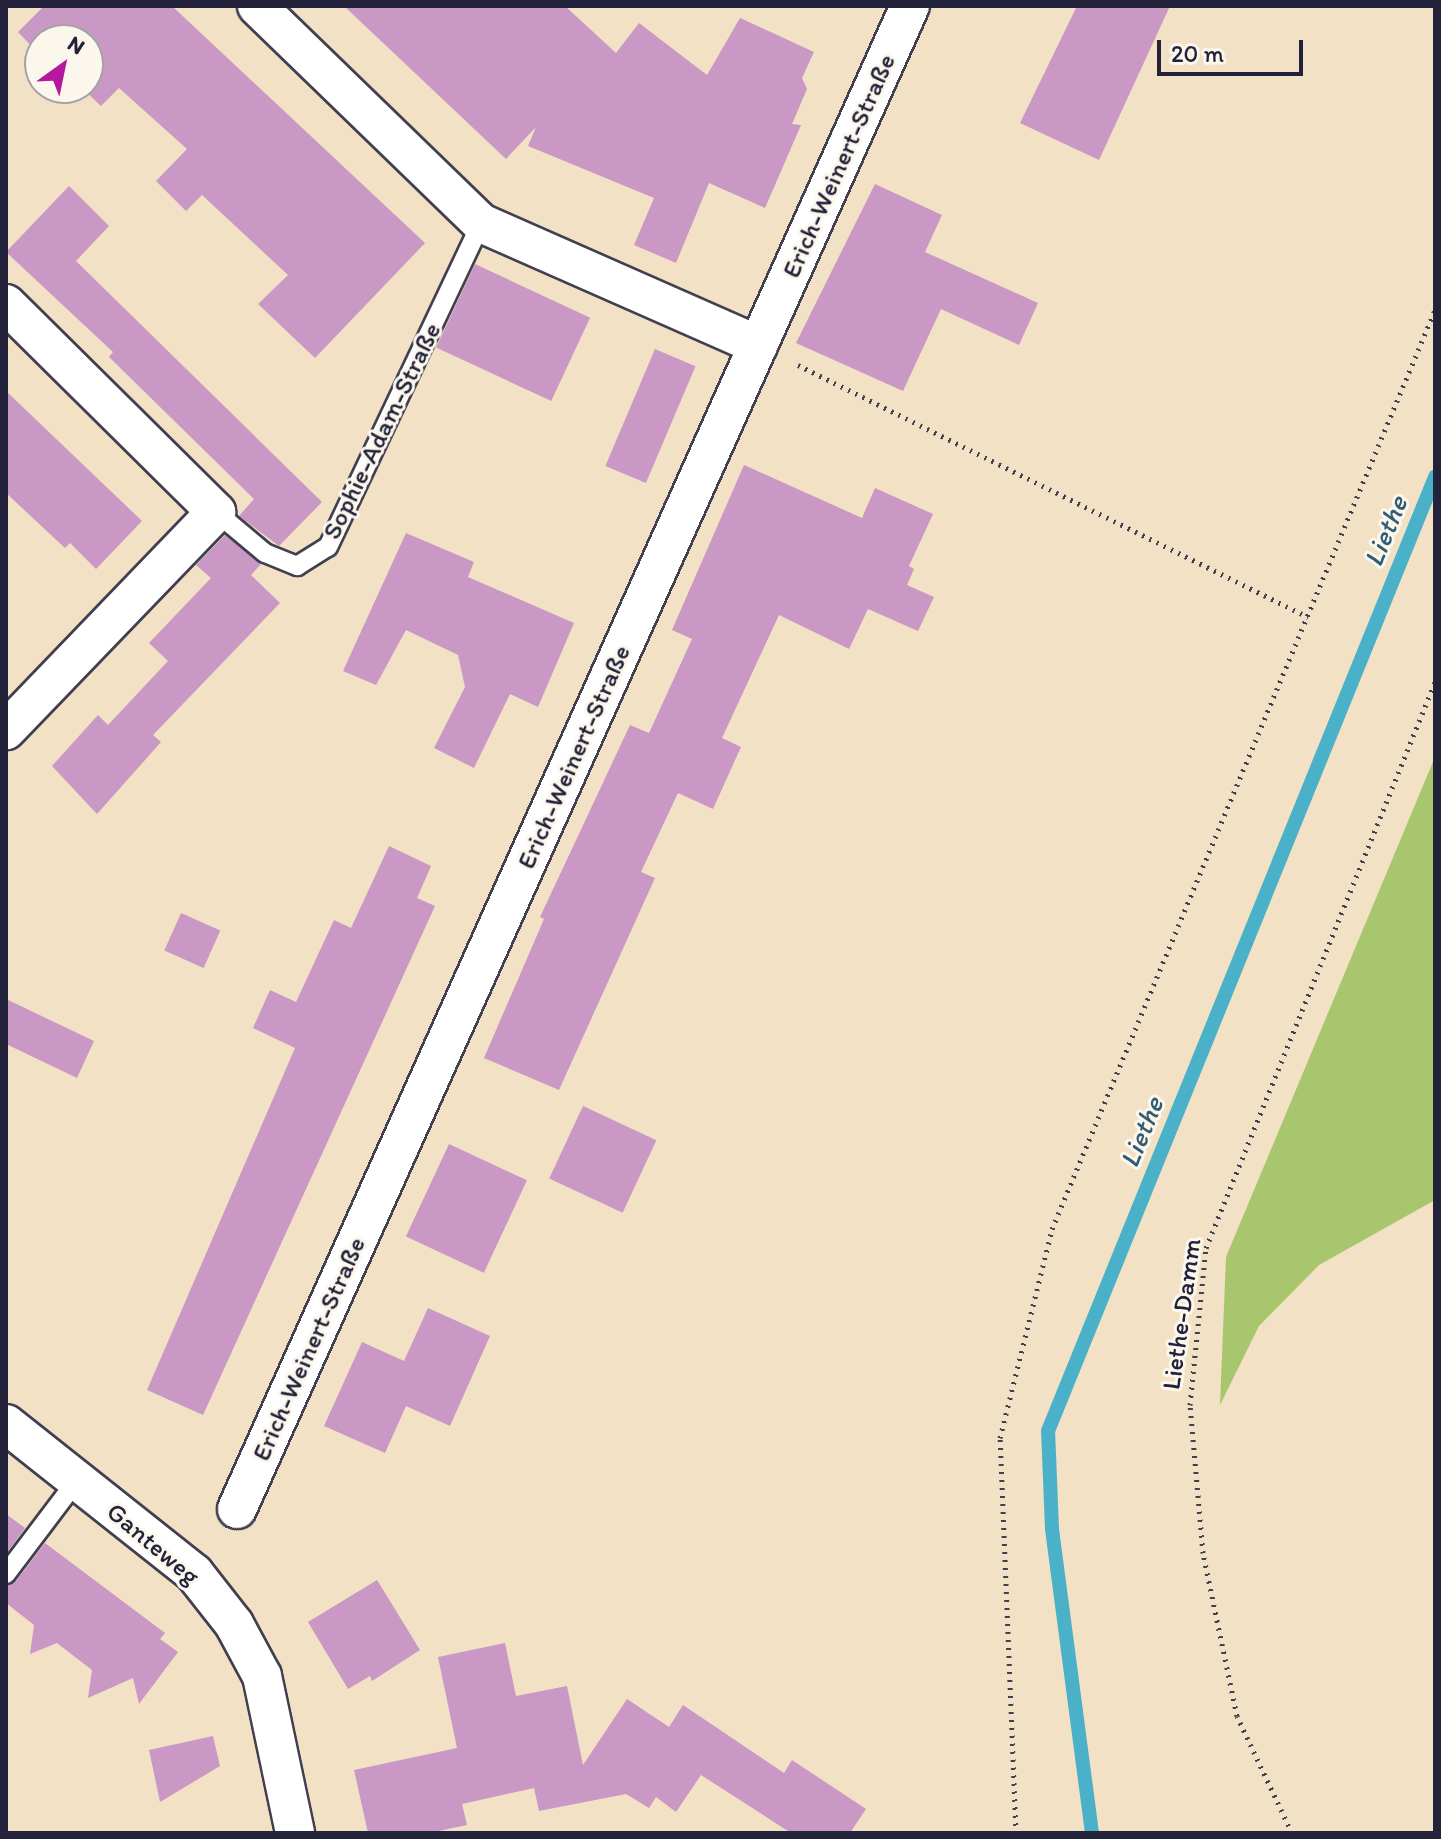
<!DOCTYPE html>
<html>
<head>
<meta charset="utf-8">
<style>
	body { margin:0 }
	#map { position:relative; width:1441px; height:1839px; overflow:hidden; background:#f2e1c4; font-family:Itim,sans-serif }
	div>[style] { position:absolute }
	.green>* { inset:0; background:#a8c66d }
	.stream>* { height:14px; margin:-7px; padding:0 7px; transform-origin:7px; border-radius:7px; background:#4ab1c9 }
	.building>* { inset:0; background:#c998c5; transform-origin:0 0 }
	.path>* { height:5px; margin-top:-2.5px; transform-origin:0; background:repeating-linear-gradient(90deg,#413f50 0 2px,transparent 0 8px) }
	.roads { filter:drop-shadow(2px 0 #413f50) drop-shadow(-2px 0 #413f50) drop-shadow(0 2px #413f50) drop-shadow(0 -2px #413f50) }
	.service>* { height:18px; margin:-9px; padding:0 9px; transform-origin:9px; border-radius:9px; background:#fff }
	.minor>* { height:38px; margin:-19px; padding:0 19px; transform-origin:19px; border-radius:19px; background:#fff }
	span { translate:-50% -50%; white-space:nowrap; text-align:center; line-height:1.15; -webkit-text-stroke:6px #fbf7ec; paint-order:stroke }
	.street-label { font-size:26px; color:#22223b }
	.water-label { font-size:28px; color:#325b74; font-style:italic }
	.frame { position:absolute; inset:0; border:8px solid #22223b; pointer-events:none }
	.north { position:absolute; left:24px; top:24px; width:80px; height:80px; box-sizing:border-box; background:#fbf7ec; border:2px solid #a4a2a5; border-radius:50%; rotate:33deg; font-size:22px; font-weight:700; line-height:32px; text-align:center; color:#22223b }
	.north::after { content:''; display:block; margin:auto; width:28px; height:36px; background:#b5179e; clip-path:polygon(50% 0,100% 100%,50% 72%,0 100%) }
	.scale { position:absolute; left:1157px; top:40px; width:146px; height:36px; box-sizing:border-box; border:4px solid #22223b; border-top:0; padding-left:10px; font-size:24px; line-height:28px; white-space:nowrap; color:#22223b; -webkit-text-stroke:6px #fbf7ec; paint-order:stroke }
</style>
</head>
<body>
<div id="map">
	<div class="green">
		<div style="clip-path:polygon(1435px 757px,1435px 1200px,1319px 1265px,1259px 1326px,1220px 1405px,1226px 1257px)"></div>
	</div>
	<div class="stream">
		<div style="left:1092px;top:1833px;width:307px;rotate:-97.5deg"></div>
		<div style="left:1052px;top:1529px;width:98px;rotate:-92.3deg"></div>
		<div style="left:1048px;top:1431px;width:1030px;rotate:-67.92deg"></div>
	</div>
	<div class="building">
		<div style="clip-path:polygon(44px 6px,172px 6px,425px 243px,315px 358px,258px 304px,288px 275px,202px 195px,186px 211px,156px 181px,187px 149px,119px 88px,101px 106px,82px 88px,88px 88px,88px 40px,40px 40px,40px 55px,18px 32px)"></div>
		<div style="clip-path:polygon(344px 6px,565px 6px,616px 53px,639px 23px,707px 75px,740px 18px,814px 52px,802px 78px,807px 89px,792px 124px,801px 125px,765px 208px,709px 183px,676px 263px,634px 245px,654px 198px,528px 146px,536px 127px,506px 159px)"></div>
		<div style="clip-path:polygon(1077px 6px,1170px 6px,1099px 160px,1020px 123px)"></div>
		<div style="clip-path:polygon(875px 184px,942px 215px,925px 252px,1038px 303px,1019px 345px,941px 309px,903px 391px,796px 343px)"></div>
		<div style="clip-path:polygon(69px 186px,109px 226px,76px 261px,322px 502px,279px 546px,239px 516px,254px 499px,109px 357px,113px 352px,6px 252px)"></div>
		<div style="left:475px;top:264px;width:127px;height:92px;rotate:25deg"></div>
		<div style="left:655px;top:349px;width:44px;height:127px;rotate:23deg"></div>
		<div style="clip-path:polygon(6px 391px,142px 521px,96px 569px,70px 543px,65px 548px,6px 493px)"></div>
		<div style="clip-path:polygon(744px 465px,862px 518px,875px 488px,933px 514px,909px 566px,914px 569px,907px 585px,934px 597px,918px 631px,868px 609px,849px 649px,779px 615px,722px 738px,741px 747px,713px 809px,678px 793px,641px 872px,655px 878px,559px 1090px,484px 1058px,544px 919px,540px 917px,630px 725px,649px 733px,692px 639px,672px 630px)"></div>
		<div style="clip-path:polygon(406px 533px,474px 562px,468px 577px,574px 623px,538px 707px,510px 694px,474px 768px,434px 748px,465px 687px,458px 655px,406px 630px,376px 685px,343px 671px)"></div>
		<div style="clip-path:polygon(225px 535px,261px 564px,251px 575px,280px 603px,153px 735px,161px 742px,97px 814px,52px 766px,98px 715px,108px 725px,168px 661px,149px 643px,211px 578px,196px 565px)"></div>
		<div style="clip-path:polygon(389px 846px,431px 866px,417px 898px,435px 906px,203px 1415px,147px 1390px,295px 1048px,253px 1028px,270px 990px,296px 1002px,334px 920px,351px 928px)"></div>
		<div style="left:181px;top:913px;width:43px;height:41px;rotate:24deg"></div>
		<div style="clip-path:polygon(6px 999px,94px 1041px,77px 1078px,6px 1044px)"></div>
		<div style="left:583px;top:1106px;width:81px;height:80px;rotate:25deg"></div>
		<div style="left:449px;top:1144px;width:86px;height:102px;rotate:25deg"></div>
		<div style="clip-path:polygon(428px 1308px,490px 1336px,450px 1426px,406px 1406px,385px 1453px,324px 1426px,362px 1342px,404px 1361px)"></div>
		<div style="clip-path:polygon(6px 1514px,25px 1528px,6px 1554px)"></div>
		<div style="clip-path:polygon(45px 1543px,165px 1633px,160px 1639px,178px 1652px,139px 1704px,133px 1678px,88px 1698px,92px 1670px,57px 1643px,30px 1654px,34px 1625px,6px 1603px,6px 1586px,16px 1581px)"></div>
		<div style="clip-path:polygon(377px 1580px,420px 1650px,372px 1681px,370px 1676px,348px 1689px,308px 1622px)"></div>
		<div style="clip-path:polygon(505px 1643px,516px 1696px,567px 1686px,583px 1765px,627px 1699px,669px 1727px,683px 1705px,784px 1773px,792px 1760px,866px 1809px,850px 1833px,791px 1833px,701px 1775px,676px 1812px,656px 1797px,649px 1808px,626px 1794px,539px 1811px,534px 1788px,462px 1804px,467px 1825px,429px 1833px,368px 1833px,354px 1770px,457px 1748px,438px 1657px)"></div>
		<div style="clip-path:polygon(213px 1736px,220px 1766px,160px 1802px,149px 1750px)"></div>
	</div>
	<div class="path">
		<div style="left:798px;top:365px;width:569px;rotate:26.29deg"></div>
		<div style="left:1016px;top:1833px;width:395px;rotate:-92.3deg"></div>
		<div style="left:1000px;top:1438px;width:215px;rotate:-76deg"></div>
		<div style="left:1052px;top:1229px;width:996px;rotate:-67.38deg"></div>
		<div style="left:1292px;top:1833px;width:129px;rotate:-115.2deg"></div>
		<div style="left:1237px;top:1716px;width:167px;rotate:-101.8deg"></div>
		<div style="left:1203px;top:1553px;width:149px;rotate:-95deg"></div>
		<div style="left:1190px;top:1405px;width:158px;rotate:-84.2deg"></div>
		<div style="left:1206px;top:1248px;width:611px;rotate:-67.97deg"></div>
	</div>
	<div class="roads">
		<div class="service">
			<div style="left:216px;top:512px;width:64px;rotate:39.9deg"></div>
			<div style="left:265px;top:553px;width:35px;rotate:22deg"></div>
			<div style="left:297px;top:566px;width:36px;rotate:-32deg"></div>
			<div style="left:328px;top:547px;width:358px;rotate:-64.7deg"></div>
			<div style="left:6px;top:1574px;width:118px;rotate:-52.9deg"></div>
		</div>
		<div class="minor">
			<div style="left:257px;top:6px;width:312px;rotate:44.1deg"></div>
			<div style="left:481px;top:223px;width:303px;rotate:23.8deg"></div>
			<div style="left:6px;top:304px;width:296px;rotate:44.7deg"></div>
			<div style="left:216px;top:512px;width:303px;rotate:133.9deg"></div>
			<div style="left:6px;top:1424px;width:240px;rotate:38.4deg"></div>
			<div style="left:194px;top:1573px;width:65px;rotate:51.9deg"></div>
			<div style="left:234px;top:1624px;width:59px;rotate:61.7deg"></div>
			<div style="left:262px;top:1676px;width:160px;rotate:78.1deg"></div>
			<div style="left:237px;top:1509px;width:1647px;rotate:-65.88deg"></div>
		</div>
	</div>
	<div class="street-label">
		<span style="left:839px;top:166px;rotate:-66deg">Erich-Weinert-Straße</span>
		<span style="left:382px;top:431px;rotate:-64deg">Sophie-Adam-Straße</span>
		<span style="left:574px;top:757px;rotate:-66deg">Erich-Weinert-Straße</span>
		<span style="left:1182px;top:1314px;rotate:-82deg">Liethe-Damm</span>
		<span style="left:309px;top:1349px;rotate:-66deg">Erich-Weinert-Straße</span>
		<span style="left:153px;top:1544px;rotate:40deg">Ganteweg</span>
	</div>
	<div class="water-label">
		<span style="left:1385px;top:531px;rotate:-68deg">Liethe</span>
		<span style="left:1141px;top:1132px;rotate:-68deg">Liethe</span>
	</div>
	<div class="frame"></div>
	<div class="north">N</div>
	<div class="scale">20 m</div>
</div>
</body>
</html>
